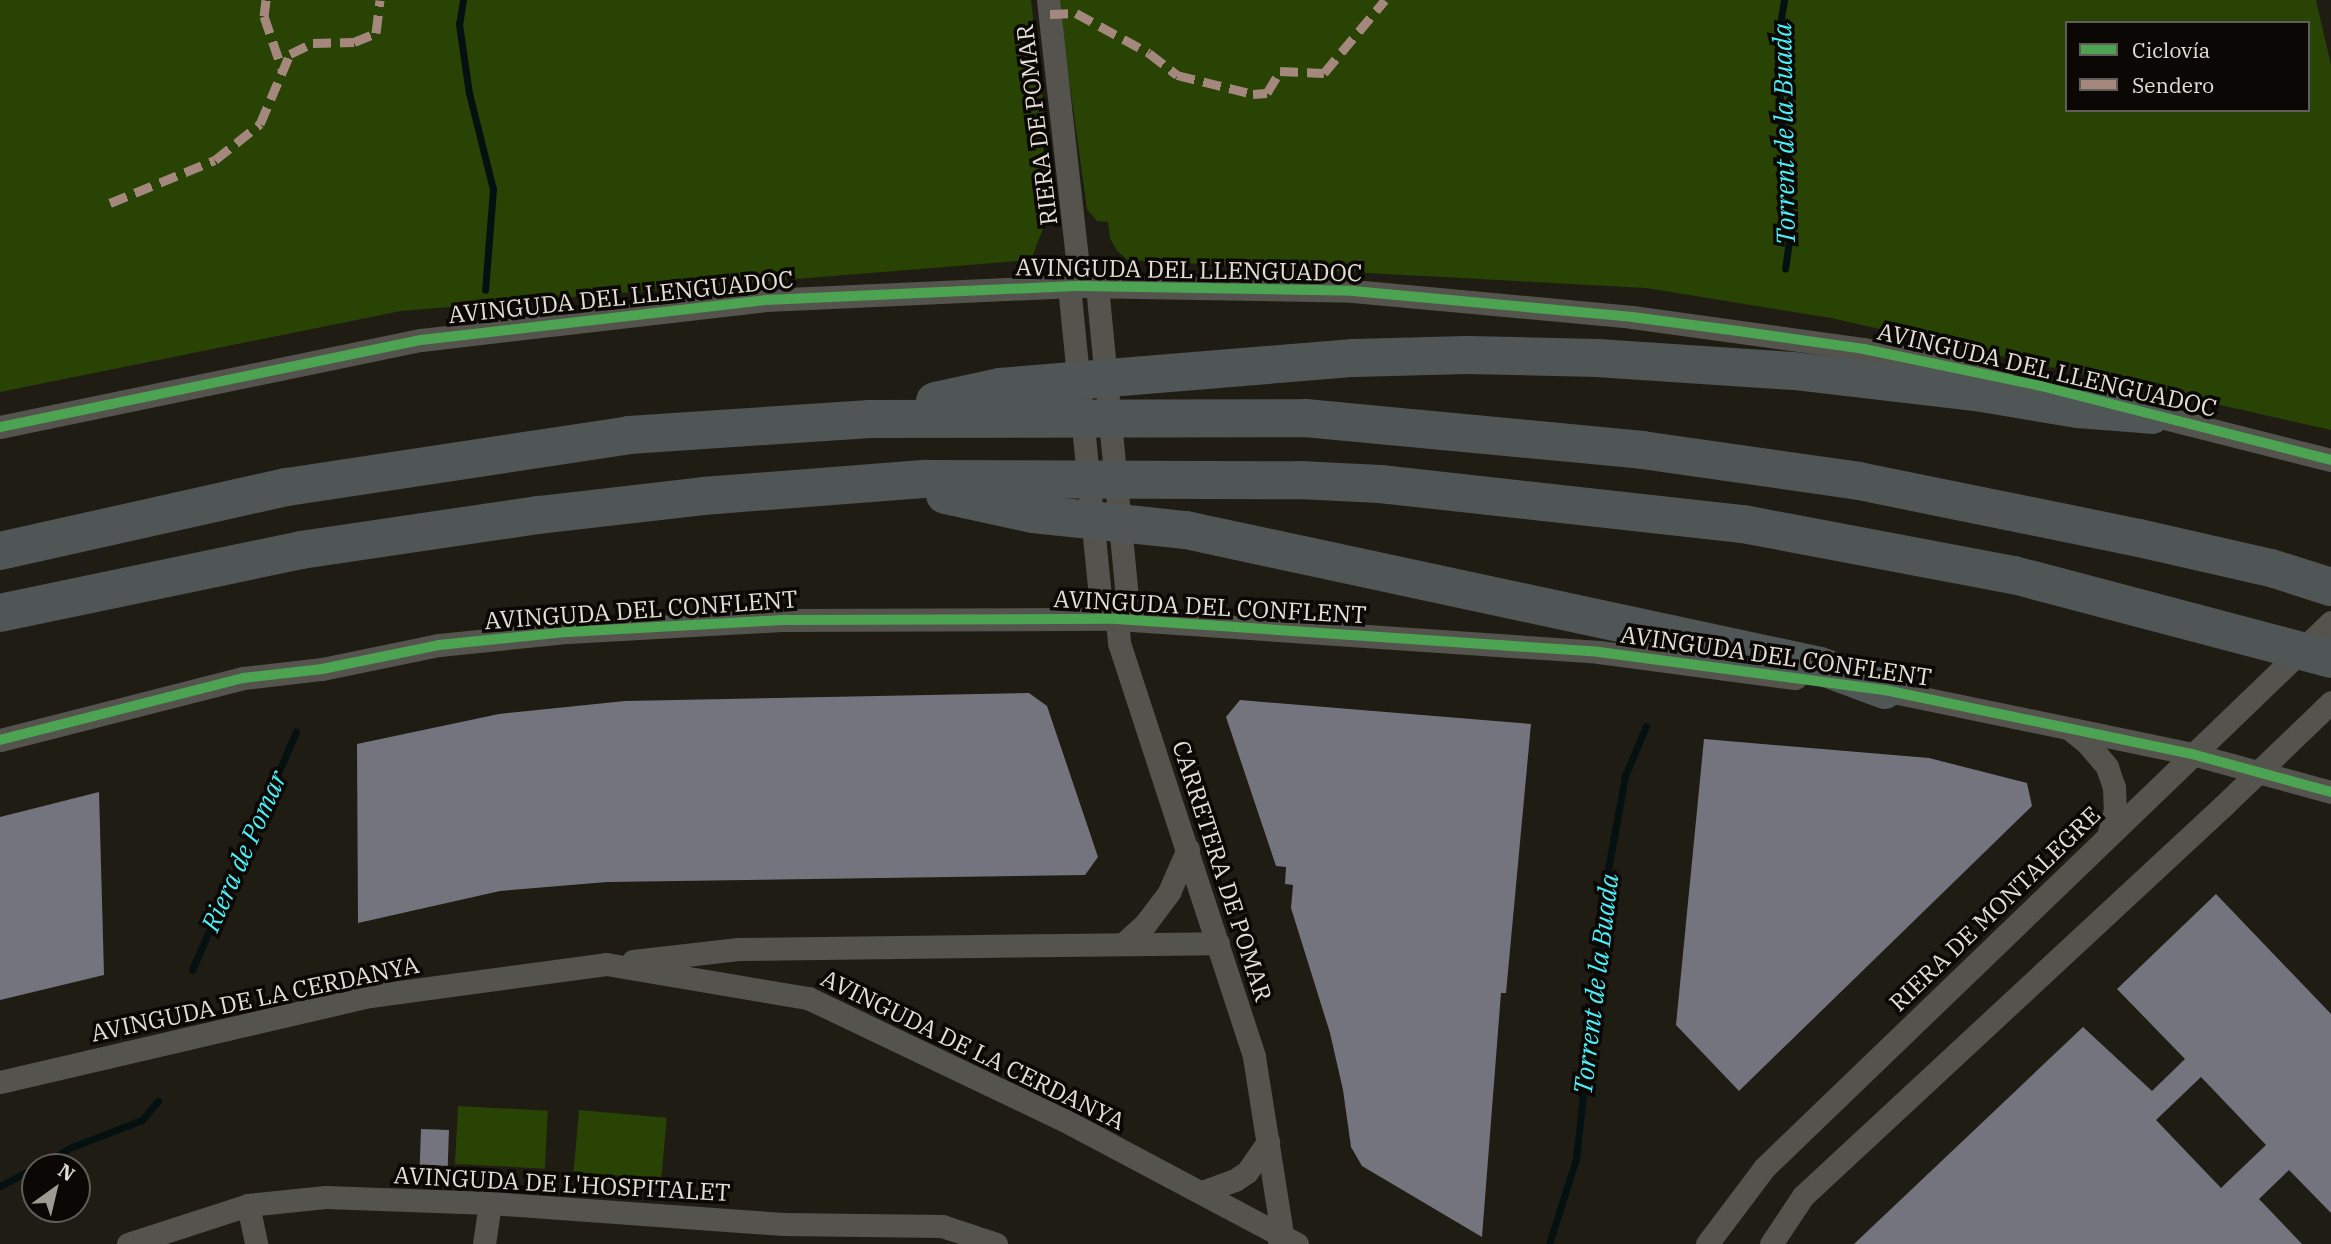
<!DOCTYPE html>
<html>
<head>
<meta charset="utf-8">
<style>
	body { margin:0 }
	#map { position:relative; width:2331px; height:1244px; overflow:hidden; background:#1f1c14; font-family:"IBM Plex Serif",serif }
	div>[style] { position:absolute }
	.green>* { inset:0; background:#294304; transform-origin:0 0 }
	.stream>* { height:7px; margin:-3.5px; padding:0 3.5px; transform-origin:3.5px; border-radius:3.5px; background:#051010 }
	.building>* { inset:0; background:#74747e; transform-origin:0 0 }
	.street>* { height:23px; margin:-11.5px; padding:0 11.5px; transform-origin:11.5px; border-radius:11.5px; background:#55534d }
	.highway>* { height:38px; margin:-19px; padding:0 19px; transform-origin:19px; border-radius:19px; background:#505655 }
	.quiet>* { height:9px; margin-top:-4.5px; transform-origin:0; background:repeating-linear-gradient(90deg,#a5887d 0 18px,transparent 0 27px) }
	.cycleway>* { height:10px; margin:-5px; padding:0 5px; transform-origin:5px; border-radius:5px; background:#4ca352 }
	span { translate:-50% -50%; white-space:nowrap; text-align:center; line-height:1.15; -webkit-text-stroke:7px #0a0704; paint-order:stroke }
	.street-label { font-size:24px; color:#e3dfd6 }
	.water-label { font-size:26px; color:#4af1fa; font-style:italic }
	.legend { position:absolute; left:2065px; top:21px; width:245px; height:91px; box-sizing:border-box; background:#0a0704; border:2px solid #615d58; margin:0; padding:9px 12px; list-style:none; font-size:21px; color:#e3dfd6 }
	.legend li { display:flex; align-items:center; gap:14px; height:35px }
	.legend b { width:35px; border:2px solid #615d58 }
	.north { position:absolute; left:21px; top:1153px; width:70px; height:70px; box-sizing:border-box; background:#0a0704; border:2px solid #615d58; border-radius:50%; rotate:34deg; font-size:19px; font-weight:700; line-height:28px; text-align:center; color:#e3dfd6 }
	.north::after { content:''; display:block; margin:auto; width:24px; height:32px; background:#9e9b92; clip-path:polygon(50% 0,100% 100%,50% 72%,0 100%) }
</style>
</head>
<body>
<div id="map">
	<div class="green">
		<div style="clip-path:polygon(0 0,1031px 0,1054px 200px,1031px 260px,401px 311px,0 392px)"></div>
		<div style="clip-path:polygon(evenodd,1058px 0,2316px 0,2331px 65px,2331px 430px,1831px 318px,1646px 288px,1128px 260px,1117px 251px,1110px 238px,1108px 222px,1097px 221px,1087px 209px,1058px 0,2067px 23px,2308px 23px,2308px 110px,2067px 110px,2067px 23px)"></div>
		<div style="left:458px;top:1106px;width:90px;height:58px;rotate:3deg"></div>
		<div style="left:579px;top:1110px;width:88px;height:62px;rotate:5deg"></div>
	</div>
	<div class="stream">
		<div style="left:463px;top:0;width:24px;rotate:99deg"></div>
		<div style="left:459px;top:24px;width:70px;rotate:81.8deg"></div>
		<div style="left:469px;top:93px;width:99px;rotate:76deg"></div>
		<div style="left:493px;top:189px;width:101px;rotate:94.5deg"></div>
		<div style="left:1784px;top:0;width:32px;rotate:99deg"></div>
		<div style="left:1779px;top:32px;width:74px;rotate:89.2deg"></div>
		<div style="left:1780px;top:106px;width:121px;rotate:84.8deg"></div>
		<div style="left:1791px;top:227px;width:42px;rotate:98.1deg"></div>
		<div style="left:192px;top:970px;width:260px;rotate:-66.4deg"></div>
		<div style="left:36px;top:1167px;width:41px;rotate:-29.1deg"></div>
		<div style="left:72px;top:1147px;width:75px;rotate:-21.1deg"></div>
		<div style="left:142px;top:1120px;width:25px;rotate:-50deg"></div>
		<div style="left:0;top:1186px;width:40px;rotate:-28deg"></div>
		<div style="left:1549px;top:1244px;width:89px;rotate:-72.4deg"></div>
		<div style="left:1576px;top:1159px;width:286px;rotate:-83.8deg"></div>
		<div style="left:1607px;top:875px;width:101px;rotate:-79.7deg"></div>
		<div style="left:1625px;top:776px;width:54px;rotate:-67.2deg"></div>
	</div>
	<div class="building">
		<div style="clip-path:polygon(1029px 693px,1047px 706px,1098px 857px,1085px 875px,607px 882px,500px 891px,358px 923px,357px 744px,499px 714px,625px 701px)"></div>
		<div style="clip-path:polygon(1240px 700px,1531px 724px,1506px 993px,1501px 993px,1482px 1237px,1362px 1166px,1351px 1147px,1343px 1090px,1330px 1033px,1291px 908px,1293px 885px,1285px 884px,1286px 867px,1276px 866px,1226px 717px)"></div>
		<div style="clip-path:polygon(1704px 739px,1929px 758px,2027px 783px,2032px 806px,1739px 1091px,1676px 1025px)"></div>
		<div style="clip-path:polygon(99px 792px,104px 975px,0 1000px,0 817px)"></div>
		<div style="clip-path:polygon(evenodd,2216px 894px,2331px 1014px,2331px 1213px,2289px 1170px,2259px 1199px,2302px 1244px,1854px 1244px,2083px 1027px,2152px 1091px,2185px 1059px,2117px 989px,2216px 894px,2201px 1077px,2266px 1145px,2221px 1188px,2156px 1120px,2201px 1077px)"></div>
		<div style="left:421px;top:1129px;width:28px;height:36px;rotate:2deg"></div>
	</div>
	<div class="street">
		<div style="left:1048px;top:0;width:288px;rotate:83.6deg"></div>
		<div style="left:1069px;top:286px;width:311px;rotate:84.3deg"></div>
		<div style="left:1100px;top:595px;width:29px;rotate:55deg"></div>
		<div style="left:1097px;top:286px;width:310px;rotate:84.5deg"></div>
		<div style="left:1127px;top:595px;width:26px;rotate:113deg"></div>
		<div style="left:1117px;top:619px;width:24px;rotate:85deg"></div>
		<div style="left:1119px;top:643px;width:435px;rotate:71.9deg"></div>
		<div style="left:1254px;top:1057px;width:179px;rotate:81deg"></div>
		<div style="left:1282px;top:1234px;width:10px;rotate:107deg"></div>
		<div style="left:2141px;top:412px;width:196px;rotate:14.2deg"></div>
		<div style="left:0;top:427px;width:430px;rotate:-11.7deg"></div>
		<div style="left:421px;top:340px;width:347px;rotate:-6.6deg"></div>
		<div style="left:766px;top:300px;width:314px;rotate:-2.6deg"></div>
		<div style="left:1080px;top:286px;width:273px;rotate:1deg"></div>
		<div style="left:1353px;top:291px;width:280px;rotate:5.3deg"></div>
		<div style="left:1632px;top:317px;width:234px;rotate:7.9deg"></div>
		<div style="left:1864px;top:349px;width:141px;rotate:11.9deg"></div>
		<div style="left:1874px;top:688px;width:325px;rotate:11.7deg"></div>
		<div style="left:2192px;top:754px;width:144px;rotate:15.3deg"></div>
		<div style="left:2071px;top:730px;width:22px;rotate:39deg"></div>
		<div style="left:2088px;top:744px;width:30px;rotate:50deg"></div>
		<div style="left:2107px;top:767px;width:21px;rotate:71deg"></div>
		<div style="left:2114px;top:787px;width:23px;rotate:88deg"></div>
		<div style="left:2115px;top:810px;width:27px;rotate:105deg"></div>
		<div style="left:0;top:740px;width:251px;rotate:-14.3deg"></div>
		<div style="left:243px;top:678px;width:80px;rotate:-6.5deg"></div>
		<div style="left:322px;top:669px;width:119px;rotate:-11.6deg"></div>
		<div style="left:439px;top:645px;width:130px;rotate:-5.8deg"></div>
		<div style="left:568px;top:632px;width:218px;rotate:-3.2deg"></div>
		<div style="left:786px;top:620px;width:331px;rotate:-0.2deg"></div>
		<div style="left:1117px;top:619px;width:483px;rotate:3.9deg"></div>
		<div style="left:1599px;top:652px;width:198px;rotate:7.6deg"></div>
		<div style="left:1123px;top:944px;width:31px;rotate:-42deg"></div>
		<div style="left:1146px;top:923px;width:39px;rotate:-53deg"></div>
		<div style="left:1169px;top:892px;width:47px;rotate:-66.2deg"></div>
		<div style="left:633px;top:961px;width:106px;rotate:-6.5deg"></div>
		<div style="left:738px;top:949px;width:480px;rotate:-0.7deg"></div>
		<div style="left:0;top:1082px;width:380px;rotate:-13.1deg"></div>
		<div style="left:370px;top:996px;width:238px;rotate:-7.7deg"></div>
		<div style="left:606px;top:964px;width:205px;rotate:9.6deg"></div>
		<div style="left:808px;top:998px;width:284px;rotate:25.5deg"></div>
		<div style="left:1064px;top:1120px;width:264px;rotate:28deg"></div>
		<div style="left:1202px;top:1192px;width:35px;rotate:-20deg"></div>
		<div style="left:1235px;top:1180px;width:14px;rotate:-34deg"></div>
		<div style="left:1247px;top:1172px;width:37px;rotate:-55deg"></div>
		<div style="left:248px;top:1205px;width:40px;rotate:78deg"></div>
		<div style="left:128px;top:1244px;width:126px;rotate:-18deg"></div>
		<div style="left:248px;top:1205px;width:78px;rotate:-5.9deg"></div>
		<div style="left:326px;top:1197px;width:164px;rotate:2.1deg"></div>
		<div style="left:490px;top:1203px;width:294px;rotate:4.1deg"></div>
		<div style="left:783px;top:1224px;width:159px;rotate:0.7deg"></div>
		<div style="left:942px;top:1226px;width:57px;rotate:18.4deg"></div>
		<div style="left:484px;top:1244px;width:41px;rotate:-81.7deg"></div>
		<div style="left:1707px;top:1244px;width:95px;rotate:-53.1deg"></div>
		<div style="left:1764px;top:1168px;width:787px;rotate:-43.92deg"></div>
		<div style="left:1771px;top:1244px;width:58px;rotate:-56.3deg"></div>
		<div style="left:1803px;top:1196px;width:573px;rotate:-42.88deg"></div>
		<div style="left:2223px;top:806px;width:150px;rotate:-43.9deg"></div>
	</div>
	<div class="highway">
		<div style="left:935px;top:401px;width:66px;rotate:-12.2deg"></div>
		<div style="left:1000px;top:387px;width:355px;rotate:-4.7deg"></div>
		<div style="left:1354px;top:358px;width:113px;rotate:-1.5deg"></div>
		<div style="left:1467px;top:355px;width:130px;rotate:1.3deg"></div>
		<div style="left:1597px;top:358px;width:197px;rotate:3.8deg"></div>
		<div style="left:1794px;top:371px;width:183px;rotate:6.6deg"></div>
		<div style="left:1976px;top:392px;width:103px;rotate:9.5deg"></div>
		<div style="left:2078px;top:409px;width:74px;rotate:4.6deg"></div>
		<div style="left:945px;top:495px;width:90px;rotate:12.2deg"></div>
		<div style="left:1033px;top:514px;width:154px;rotate:6deg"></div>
		<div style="left:1186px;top:530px;width:648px;rotate:12.11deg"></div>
		<div style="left:1820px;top:666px;width:69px;rotate:20.3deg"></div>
		<div style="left:0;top:551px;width:294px;rotate:-12.6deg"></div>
		<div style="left:287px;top:487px;width:346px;rotate:-8.6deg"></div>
		<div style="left:629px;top:435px;width:242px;rotate:-3.8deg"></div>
		<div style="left:870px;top:419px;width:435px;rotate:-0.1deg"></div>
		<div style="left:1305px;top:418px;width:339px;rotate:5.4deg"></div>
		<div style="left:1642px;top:450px;width:219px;rotate:8.1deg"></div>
		<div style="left:1859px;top:481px;width:286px;rotate:11.5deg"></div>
		<div style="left:2139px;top:538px;width:135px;rotate:12.8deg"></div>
		<div style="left:2271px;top:568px;width:63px;rotate:17.6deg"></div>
		<div style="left:0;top:613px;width:308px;rotate:-11.8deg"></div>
		<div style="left:301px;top:550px;width:241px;rotate:-8.4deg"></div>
		<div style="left:539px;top:515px;width:165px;rotate:-6.6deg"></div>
		<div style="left:703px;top:496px;width:224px;rotate:-4.4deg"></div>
		<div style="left:926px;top:479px;width:373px;rotate:0.2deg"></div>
		<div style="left:1299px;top:480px;width:81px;rotate:2.8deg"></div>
		<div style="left:1380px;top:484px;width:365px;rotate:6.3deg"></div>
		<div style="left:1743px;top:524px;width:276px;rotate:10.7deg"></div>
		<div style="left:2014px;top:575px;width:328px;rotate:14.8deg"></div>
	</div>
	<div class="quiet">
		<div style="left:266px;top:0;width:16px;rotate:97deg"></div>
		<div style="left:264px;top:16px;width:56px;rotate:71.2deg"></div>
		<div style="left:1050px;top:14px;width:26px;rotate:-2deg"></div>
		<div style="left:1076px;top:13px;width:83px;rotate:28.7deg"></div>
		<div style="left:1149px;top:53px;width:36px;rotate:38deg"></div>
		<div style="left:1177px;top:75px;width:78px;rotate:14deg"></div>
		<div style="left:1253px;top:94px;width:14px;rotate:-4deg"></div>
		<div style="left:1267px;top:93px;width:26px;rotate:-59deg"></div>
		<div style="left:1280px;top:71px;width:44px;rotate:2.6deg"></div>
		<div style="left:1324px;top:73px;width:95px;rotate:-50.1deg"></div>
		<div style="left:110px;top:203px;width:113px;rotate:-22.3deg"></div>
		<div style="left:215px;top:160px;width:58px;rotate:-38.7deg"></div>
		<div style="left:260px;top:124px;width:76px;rotate:-66.8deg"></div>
		<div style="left:290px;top:54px;width:25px;rotate:-26deg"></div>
		<div style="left:313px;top:43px;width:41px;rotate:-1.4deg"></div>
		<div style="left:354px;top:42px;width:24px;rotate:-22deg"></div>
		<div style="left:376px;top:33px;width:33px;rotate:-83deg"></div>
	</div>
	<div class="cycleway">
		<div style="left:0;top:427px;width:430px;rotate:-11.7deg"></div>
		<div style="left:421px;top:340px;width:347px;rotate:-6.6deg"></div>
		<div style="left:766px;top:300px;width:314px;rotate:-2.6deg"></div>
		<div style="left:1080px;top:286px;width:273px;rotate:1deg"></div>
		<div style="left:1353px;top:291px;width:280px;rotate:5.3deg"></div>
		<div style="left:1632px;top:317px;width:107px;rotate:7.5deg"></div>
		<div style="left:1738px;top:331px;width:127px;rotate:8.1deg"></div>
		<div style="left:1864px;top:349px;width:181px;rotate:11.8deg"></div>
		<div style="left:2041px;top:386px;width:299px;rotate:14.3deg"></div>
		<div style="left:0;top:740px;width:251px;rotate:-14.3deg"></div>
		<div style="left:243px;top:678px;width:80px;rotate:-6.5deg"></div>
		<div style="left:322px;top:669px;width:119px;rotate:-11.6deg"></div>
		<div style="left:439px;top:645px;width:130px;rotate:-5.8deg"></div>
		<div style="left:568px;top:632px;width:218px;rotate:-3.2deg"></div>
		<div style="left:786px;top:620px;width:331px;rotate:-0.2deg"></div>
		<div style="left:1117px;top:619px;width:483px;rotate:3.9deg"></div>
		<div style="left:1599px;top:652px;width:289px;rotate:7.6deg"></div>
		<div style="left:1885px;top:690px;width:314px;rotate:11.8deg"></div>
		<div style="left:2192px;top:754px;width:144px;rotate:15.3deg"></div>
	</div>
	<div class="street-label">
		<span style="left:1037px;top:125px;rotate:-97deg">RIERA DE POMAR</span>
		<span style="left:1189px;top:270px;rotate:1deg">AVINGUDA DEL LLENGUADOC</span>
		<span style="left:621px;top:297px;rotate:-6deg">AVINGUDA DEL LLENGUADOC</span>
		<span style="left:2047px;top:370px;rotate:13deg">AVINGUDA DEL LLENGUADOC</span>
		<span style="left:1210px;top:607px;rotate:3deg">AVINGUDA DEL CONFLENT</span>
		<span style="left:641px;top:610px;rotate:-4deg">AVINGUDA DEL CONFLENT</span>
		<span style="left:1776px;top:656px;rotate:8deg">AVINGUDA DEL CONFLENT</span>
		<span style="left:1222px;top:871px;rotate:72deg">CARRETERA DE POMAR</span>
		<span style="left:1995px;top:909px;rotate:-44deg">RIERA DE MONTALEGRE</span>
		<span style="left:255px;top:999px;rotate:-12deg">AVINGUDA DE LA CERDANYA</span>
		<span style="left:973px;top:1050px;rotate:26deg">AVINGUDA DE LA CERDANYA</span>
		<span style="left:562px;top:1184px;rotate:3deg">AVINGUDA DE L'HOSPITALET</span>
	</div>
	<div class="water-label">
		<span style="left:1784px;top:134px;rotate:-91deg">Torrent de la Buada</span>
		<span style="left:244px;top:851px;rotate:-66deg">Riera de Pomar</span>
		<span style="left:1596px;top:984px;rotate:-83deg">Torrent de la Buada</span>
	</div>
	<ul class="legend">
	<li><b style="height:9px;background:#4ca352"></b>Ciclovía</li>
	<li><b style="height:9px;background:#a5887d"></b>Sendero</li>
	</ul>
	<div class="north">N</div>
</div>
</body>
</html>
